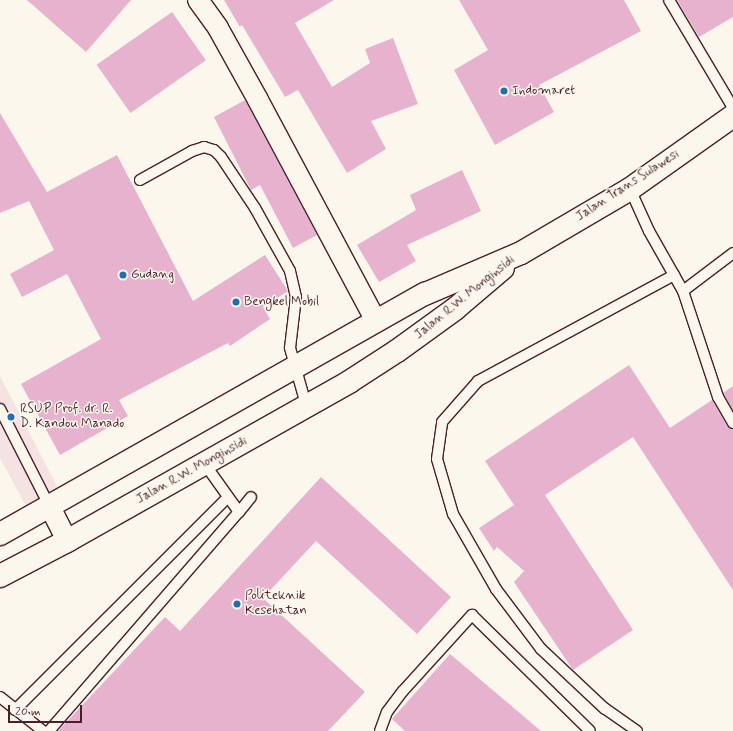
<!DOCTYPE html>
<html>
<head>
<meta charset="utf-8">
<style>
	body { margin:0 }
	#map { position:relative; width:733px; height:731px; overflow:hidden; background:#fbf7ec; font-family:Mynerve,sans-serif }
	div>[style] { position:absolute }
	.built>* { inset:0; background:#f5e2e3 }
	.building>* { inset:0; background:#e7b2ce; transform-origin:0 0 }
	.roads { filter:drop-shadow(1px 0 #4a1f2b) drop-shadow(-1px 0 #4a1f2b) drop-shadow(0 1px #4a1f2b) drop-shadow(0 -1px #4a1f2b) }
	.service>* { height:10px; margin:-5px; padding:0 5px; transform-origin:5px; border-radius:5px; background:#fbf7ec }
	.minor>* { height:20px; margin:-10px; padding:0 10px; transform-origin:10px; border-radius:10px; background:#fbf7ec }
	.trunk>* { height:22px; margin:-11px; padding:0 11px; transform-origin:11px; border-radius:11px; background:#fbf7ec }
	.dots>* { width:11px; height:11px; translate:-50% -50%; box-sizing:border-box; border:2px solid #fbf7ec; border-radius:50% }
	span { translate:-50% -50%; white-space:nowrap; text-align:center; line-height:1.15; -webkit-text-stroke:3px #fbf7ec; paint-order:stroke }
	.poi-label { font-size:13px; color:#4a1f2b }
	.left { translate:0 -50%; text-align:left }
	.street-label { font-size:13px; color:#4a1f2b }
	.scale { position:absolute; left:8px; top:705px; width:74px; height:18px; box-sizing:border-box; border:2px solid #4a1f2b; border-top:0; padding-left:5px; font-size:12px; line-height:14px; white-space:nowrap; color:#4a1f2b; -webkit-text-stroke:3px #fbf7ec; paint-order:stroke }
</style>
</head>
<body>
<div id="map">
	<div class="built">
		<div style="clip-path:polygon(0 376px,59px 490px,26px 506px,0 458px)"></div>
	</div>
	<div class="building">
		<div style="clip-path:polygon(27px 0,131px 0,86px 52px)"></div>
		<div style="clip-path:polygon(224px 0,334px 0,295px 23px,332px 87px,370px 63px,365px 49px,393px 38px,418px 104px,371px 121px,386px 149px,347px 173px,298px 90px,285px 97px,242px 25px,240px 27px)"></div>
		<div style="clip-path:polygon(459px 0,624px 0,641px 31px,539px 85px,554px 112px,495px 145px,454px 70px,488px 50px)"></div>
		<div style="clip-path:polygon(677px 0,733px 0,733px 17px,699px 37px)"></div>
		<div style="left:172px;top:12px;width:59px;height:92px;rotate:55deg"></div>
		<div style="clip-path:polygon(245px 100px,317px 235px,293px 248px,260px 185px,251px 190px,214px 117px)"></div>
		<div style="clip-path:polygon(0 113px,47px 192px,117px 155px,193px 301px,265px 255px,288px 291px,263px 307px,270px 319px,230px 346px,228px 343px,119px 400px,128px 416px,60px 455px,21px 384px,101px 339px,67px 274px,22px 297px,10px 274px,54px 250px,29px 201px,0 213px)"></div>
		<div style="clip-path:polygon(462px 170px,481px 211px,407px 245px,416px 261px,379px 282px,357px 245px,416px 210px,410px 195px)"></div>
		<div style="clip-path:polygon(629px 365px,670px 428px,712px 400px,727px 426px,733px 429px,733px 590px,633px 437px,545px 495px,633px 630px,573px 670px,514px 582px,524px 571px,497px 547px,494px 551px,479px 528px,514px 505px,485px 461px)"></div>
		<div style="clip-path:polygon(733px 386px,733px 410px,723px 393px)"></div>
		<div style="clip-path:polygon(321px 477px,451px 597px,417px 634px,316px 541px,263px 598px,365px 692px,328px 731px,58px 731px,165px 617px,180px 631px)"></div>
		<div style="clip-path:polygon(450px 654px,541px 731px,405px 731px,392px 719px)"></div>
	</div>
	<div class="roads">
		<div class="service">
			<div style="left:669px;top:0;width:126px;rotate:59.3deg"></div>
			<div style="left:140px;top:180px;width:60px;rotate:-29.1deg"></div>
			<div style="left:192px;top:151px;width:13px;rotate:-18deg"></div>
			<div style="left:204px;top:147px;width:10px;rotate:17deg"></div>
			<div style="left:214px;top:150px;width:10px;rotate:45deg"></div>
			<div style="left:221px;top:157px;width:61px;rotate:56.3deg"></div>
			<div style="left:255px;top:208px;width:72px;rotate:60.9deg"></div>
			<div style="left:290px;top:271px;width:27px;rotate:77deg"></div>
			<div style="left:296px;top:297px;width:51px;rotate:96.7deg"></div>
			<div style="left:290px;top:348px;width:62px;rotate:74.2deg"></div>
			<div style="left:630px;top:189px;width:46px;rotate:65.7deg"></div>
			<div style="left:649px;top:231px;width:69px;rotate:60.5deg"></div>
			<div style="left:683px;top:291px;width:112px;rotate:71.7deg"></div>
			<div style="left:718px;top:397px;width:30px;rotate:60deg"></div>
			<div style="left:683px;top:291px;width:63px;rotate:-37.2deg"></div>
			<div style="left:0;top:409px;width:110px;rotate:63deg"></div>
			<div style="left:239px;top:512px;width:19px;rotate:-51deg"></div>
			<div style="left:0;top:697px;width:55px;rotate:38.3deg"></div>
			<div style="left:15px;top:710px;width:301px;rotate:-45deg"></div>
			<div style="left:49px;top:731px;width:290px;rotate:-49.1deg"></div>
			<div style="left:239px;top:512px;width:60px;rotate:-125.5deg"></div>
			<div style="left:380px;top:731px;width:20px;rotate:-70deg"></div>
			<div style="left:387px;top:712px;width:26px;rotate:-53deg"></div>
			<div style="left:403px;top:691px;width:103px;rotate:-47.8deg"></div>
			<div style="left:472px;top:615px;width:165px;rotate:44.5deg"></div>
			<div style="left:637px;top:731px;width:39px;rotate:-145deg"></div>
			<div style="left:605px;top:709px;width:88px;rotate:-136.8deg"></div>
			<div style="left:541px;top:649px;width:75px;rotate:-126.9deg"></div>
			<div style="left:496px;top:589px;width:86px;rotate:-119.8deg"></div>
			<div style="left:453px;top:514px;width:57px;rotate:-106.2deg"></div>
			<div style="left:437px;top:459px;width:37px;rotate:-82deg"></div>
			<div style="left:442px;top:422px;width:55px;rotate:-48.7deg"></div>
			<div style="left:478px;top:381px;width:223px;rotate:-28.4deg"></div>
		</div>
		<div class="minor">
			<div style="left:198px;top:0;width:34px;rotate:54deg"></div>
			<div style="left:218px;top:28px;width:82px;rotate:60.9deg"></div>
			<div style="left:258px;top:100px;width:251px;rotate:61.9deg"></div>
			<div style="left:50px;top:507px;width:38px;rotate:63deg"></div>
		</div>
		<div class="trunk">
			<div style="left:0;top:534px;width:488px;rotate:-29.5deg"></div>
			<div style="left:425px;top:294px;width:104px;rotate:-23.1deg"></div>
			<div style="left:521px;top:253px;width:126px;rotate:-30.4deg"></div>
			<div style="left:630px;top:189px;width:126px;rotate:-35.3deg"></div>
			<div style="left:0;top:576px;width:76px;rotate:-27.6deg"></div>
			<div style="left:67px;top:541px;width:324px;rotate:-29.4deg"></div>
			<div style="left:349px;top:382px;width:57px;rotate:-32.9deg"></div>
			<div style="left:397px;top:351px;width:72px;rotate:-35.9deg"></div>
			<div style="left:455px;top:309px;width:63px;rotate:-40.5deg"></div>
		</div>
	</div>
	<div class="dots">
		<div style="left:504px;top:91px;background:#1f6fb2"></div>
		<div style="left:123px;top:275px;background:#1f6fb2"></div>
		<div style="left:236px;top:302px;background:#1f6fb2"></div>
		<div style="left:11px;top:417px;background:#1f6fb2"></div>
		<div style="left:237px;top:604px;background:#1f6fb2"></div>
	</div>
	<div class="poi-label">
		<span class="left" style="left:512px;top:91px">Indomaret</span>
		<span class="left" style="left:131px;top:275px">Gudang</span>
		<span class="left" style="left:244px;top:302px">Bengkel Mobil</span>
		<span class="left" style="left:20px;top:417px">RSUP Prof. dr. R.<br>D. Kandou Manado</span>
		<span class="left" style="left:245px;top:604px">Politeknik<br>Kesehatan</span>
	</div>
	<div class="street-label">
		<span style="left:628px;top:186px;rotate:-33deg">Jalan Trans Sulawesi</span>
		<span style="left:465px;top:298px;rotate:-39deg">Jalan R.W. Monginsidi</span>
		<span style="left:192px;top:471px;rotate:-29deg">Jalan R.W. Monginsidi</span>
	</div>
	<div class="scale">20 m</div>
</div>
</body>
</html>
